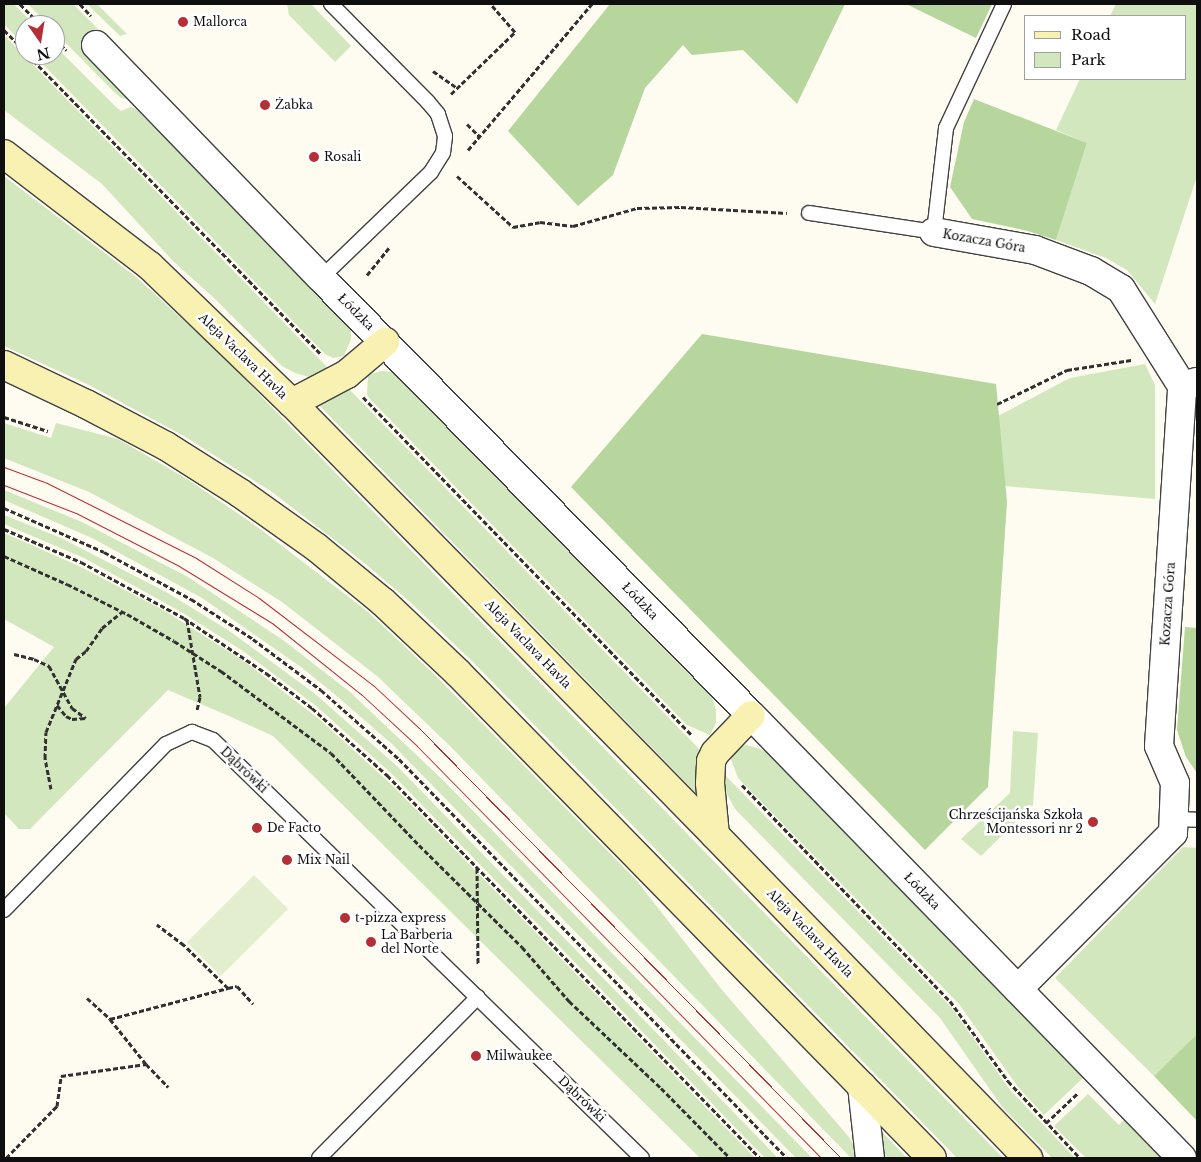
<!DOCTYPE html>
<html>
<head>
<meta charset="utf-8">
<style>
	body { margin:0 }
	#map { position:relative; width:1201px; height:1162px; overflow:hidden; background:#fefbf1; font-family:"Libre Baskerville",serif }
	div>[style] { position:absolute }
	.green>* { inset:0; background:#d2e7bd }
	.forest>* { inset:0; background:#b6d69d }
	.pitch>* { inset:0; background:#e3eece; transform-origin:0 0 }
	.path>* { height:3px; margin-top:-1.5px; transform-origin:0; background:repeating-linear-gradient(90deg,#313131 0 5px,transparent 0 7.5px) }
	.roads { filter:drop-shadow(1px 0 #424242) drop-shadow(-1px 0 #424242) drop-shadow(0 1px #424242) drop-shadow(0 -1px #424242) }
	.lane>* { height:14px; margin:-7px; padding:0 7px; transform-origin:7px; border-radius:7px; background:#fff }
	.street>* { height:28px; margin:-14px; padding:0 14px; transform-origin:14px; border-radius:14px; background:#fff }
	.secondary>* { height:28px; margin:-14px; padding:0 14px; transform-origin:14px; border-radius:14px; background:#f9f1b1 }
	.tram>* { height:1px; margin:-0.5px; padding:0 0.5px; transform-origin:0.5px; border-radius:0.5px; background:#b53036 }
	.dots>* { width:14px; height:14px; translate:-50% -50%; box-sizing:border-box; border:2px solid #fff; border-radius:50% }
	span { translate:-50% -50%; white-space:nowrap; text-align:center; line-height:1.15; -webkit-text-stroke:5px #fff; paint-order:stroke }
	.poi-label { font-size:12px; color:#0f0f0f }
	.left { translate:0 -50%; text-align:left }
	.right { translate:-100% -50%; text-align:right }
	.street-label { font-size:12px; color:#0f0f0f }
	.frame { position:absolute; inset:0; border:5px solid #0f0f0f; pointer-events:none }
	.legend { position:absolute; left:1024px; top:15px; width:162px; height:65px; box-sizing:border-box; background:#fff; border:1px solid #9f9f9f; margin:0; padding:6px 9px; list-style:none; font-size:15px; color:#0f0f0f }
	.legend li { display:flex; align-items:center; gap:10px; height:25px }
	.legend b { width:25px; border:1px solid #9f9f9f }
	.north { position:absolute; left:15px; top:15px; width:50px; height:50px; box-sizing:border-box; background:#fff; border:1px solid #9f9f9f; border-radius:50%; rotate:167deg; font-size:14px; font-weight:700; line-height:20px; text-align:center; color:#0f0f0f }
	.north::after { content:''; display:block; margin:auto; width:18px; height:22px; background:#b53036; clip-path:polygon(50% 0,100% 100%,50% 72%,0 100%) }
</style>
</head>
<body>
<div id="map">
	<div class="green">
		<div style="clip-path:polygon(4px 4px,14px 4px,34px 25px,25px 25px,25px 46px,4px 24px)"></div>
		<div style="clip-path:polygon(28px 4px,73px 4px,99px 30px,81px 48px,127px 99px,121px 98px,114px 92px,55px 32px,55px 25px,49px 25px)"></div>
		<div style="clip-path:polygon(87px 4px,97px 4px,127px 34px,120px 36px)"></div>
		<div style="clip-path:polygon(287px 4px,311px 4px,351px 46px,335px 62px,289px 15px)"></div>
		<div style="clip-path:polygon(1116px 4px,1197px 4px,1197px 176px,1155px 304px,1127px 270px,1106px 258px,1056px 240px,1087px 143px,1056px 130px,1080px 79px,1185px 79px,1185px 16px,1110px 16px)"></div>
		<div style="clip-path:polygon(4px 35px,331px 371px,309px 377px,295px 373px,282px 366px,214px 298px,174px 262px,102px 184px,4px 110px)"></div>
		<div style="clip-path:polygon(55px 46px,117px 108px,121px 111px,131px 107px,136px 109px,351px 327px,351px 339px,344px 356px,333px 358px,325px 354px,34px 55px,55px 55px)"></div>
		<div style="clip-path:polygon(4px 176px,136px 277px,215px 349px,1003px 1158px,957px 1158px,473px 662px,409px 601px,362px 561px,272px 492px,184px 436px,89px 385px,4px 346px)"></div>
		<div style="clip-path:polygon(1145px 364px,1155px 385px,1155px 499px,1005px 486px,998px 416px,1070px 378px)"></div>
		<div style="clip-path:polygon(381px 371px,394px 372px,706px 690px,712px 697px,716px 710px,716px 723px,710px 735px,687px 725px,371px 400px,367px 395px,368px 375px)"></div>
		<div style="clip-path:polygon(348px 388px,702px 752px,700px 797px,319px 405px,319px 403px)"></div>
		<div style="clip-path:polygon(4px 423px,51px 438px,56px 423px,118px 439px,187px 479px,252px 523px,367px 611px,435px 675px,637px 881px,722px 990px,848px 1136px,857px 1149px,859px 1158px,851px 1158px,450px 746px,377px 676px,282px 602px,213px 558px,89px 492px,4px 458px)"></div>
		<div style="clip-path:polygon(4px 490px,82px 522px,188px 577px,283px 640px,350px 692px,445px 782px,812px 1158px,796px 1158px,392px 744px,332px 692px,301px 667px,202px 598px,92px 538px,4px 500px)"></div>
		<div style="clip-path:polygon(4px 515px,61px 538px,166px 592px,228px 630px,314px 693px,398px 767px,778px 1158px,765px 1158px,391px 773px,315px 705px,243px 651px,183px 613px,84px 558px,4px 524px)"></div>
		<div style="clip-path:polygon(4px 533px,79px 566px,165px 611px,245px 662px,319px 719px,393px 786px,755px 1158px,700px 1158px,273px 736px,229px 716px,168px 690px,30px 829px,19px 829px,4px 813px,4px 708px,54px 647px,4px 619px)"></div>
		<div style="clip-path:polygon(1013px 731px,1038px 733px,1033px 805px,981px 856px,961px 839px,1010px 793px)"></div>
		<div style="clip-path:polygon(746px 745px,761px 749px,772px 756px,1084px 1077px,1044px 1115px,1018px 1087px,959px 1004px,738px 778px,729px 754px,739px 747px)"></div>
		<div style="clip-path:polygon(721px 771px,951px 1007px,1010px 1090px,1075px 1158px,1052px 1158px,1003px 1108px,940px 1018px,735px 809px,723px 786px)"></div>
		<div style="clip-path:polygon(1183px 847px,1197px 848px,1197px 1034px,1154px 1076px,1055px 978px)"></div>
		<div style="clip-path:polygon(1088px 1094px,1119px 1125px,1126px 1118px,1164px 1158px,1086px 1158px,1054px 1126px)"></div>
		<div style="clip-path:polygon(876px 1126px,907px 1158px,882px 1158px)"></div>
	</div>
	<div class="forest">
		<div style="clip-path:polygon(610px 4px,845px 4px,797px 104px,743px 50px,692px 55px,683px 45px,645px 88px,613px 175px,578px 206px,508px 131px)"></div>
		<div style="clip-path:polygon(906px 4px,992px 4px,976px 38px)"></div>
		<div style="clip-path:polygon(974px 99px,1087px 143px,1056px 240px,1028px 231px,972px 219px,950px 187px,964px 122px)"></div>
		<div style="clip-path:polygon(702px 334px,996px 384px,1007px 502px,988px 787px,925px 850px,571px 487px)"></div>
		<div style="clip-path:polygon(1185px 627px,1197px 628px,1197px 773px,1186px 757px,1177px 730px)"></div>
		<div style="clip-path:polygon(1197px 1034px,1197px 1121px,1154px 1076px)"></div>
	</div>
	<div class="pitch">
		<div style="left:254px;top:875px;width:48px;height:95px;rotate:45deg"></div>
	</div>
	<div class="path">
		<div style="left:20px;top:4px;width:30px;rotate:45deg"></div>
		<div style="left:80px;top:4px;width:16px;rotate:47deg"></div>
		<div style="left:4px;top:30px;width:30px;rotate:45deg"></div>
		<div style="left:55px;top:39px;width:16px;rotate:45deg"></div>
		<div style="left:28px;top:55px;width:419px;rotate:45.6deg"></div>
		<div style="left:433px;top:71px;width:29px;rotate:35deg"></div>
		<div style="left:451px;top:94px;width:89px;rotate:-44.1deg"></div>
		<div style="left:515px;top:32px;width:35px;rotate:-131deg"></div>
		<div style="left:467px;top:124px;width:17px;rotate:45deg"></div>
		<div style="left:468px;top:150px;width:192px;rotate:-49.7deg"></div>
		<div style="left:457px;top:176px;width:76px;rotate:42.3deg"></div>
		<div style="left:513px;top:227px;width:27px;rotate:-10deg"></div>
		<div style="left:540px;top:222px;width:33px;rotate:7deg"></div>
		<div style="left:573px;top:226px;width:66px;rotate:-15.7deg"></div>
		<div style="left:637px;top:208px;width:44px;rotate:-1.3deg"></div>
		<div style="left:681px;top:207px;width:106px;rotate:3.2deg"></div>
		<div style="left:367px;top:275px;width:35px;rotate:-51deg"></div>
		<div style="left:363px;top:397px;width:472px;rotate:45.8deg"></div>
		<div style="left:997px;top:404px;width:78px;rotate:-25.9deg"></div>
		<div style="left:1067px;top:370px;width:65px;rotate:-8.9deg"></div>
		<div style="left:4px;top:417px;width:46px;rotate:17.7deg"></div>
		<div style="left:4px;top:508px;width:109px;rotate:23.7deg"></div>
		<div style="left:104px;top:552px;width:99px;rotate:28.4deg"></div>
		<div style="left:191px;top:599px;width:74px;rotate:32.8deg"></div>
		<div style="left:253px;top:639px;width:85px;rotate:36.9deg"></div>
		<div style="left:321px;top:690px;width:104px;rotate:41.5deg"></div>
		<div style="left:399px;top:759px;width:557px;rotate:45.8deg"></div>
		<div style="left:4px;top:529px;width:84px;rotate:23.2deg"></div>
		<div style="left:81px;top:562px;width:117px;rotate:28.5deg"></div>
		<div style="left:184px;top:618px;width:99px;rotate:33.9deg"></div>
		<div style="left:266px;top:673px;width:58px;rotate:37.3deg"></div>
		<div style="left:312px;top:708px;width:101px;rotate:41.8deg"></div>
		<div style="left:387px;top:775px;width:535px;rotate:45.76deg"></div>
		<div style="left:4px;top:556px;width:69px;rotate:24deg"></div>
		<div style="left:67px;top:584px;width:67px;rotate:26.6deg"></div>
		<div style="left:127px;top:614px;width:54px;rotate:29.9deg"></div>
		<div style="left:174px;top:641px;width:56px;rotate:32.6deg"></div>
		<div style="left:221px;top:671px;width:137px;rotate:36.7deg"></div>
		<div style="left:331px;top:753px;width:127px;rotate:46.3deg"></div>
		<div style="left:419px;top:845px;width:145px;rotate:44.7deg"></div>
		<div style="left:522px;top:947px;width:72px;rotate:49deg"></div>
		<div style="left:569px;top:1001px;width:127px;rotate:43.4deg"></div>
		<div style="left:661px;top:1088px;width:98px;rotate:45.4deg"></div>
		<div style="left:187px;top:620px;width:78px;rotate:80.4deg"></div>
		<div style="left:200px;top:697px;width:13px;rotate:103deg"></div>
		<div style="left:14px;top:654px;width:21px;rotate:14deg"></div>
		<div style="left:34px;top:659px;width:17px;rotate:25deg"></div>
		<div style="left:49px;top:666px;width:48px;rotate:61.3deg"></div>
		<div style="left:72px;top:708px;width:17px;rotate:36deg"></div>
		<div style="left:57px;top:705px;width:14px;rotate:51deg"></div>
		<div style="left:66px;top:716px;width:7px;rotate:27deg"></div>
		<div style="left:72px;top:719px;width:14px;rotate:-4deg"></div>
		<div style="left:742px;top:785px;width:300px;rotate:46.1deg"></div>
		<div style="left:950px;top:1001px;width:99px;rotate:54.1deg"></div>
		<div style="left:1008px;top:1081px;width:105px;rotate:46.9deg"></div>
		<div style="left:51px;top:789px;width:32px;rotate:-101deg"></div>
		<div style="left:45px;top:758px;width:26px;rotate:-88deg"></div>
		<div style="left:46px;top:732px;width:79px;rotate:-67.7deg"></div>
		<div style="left:76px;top:659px;width:13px;rotate:-39deg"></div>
		<div style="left:86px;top:651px;width:28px;rotate:-55deg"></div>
		<div style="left:102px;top:628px;width:26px;rotate:-39deg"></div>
		<div style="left:477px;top:868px;width:97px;rotate:89.4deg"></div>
		<div style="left:228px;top:988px;width:9px;rotate:-13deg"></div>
		<div style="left:237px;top:986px;width:24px;rotate:48deg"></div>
		<div style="left:87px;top:998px;width:31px;rotate:42deg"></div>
		<div style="left:146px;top:1064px;width:32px;rotate:46deg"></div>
		<div style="left:1046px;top:1123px;width:44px;rotate:-43.2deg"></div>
		<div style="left:6px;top:1158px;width:73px;rotate:-45.6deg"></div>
		<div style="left:57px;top:1106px;width:30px;rotate:-82deg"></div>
		<div style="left:61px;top:1076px;width:86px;rotate:-8deg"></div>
		<div style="left:146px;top:1064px;width:58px;rotate:-128.7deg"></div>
		<div style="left:110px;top:1019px;width:122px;rotate:-14.7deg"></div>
		<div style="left:228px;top:988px;width:62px;rotate:-135.7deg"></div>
		<div style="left:184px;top:945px;width:34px;rotate:-143deg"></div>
	</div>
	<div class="roads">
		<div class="lane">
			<div style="left:809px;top:213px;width:126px;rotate:8.6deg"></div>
			<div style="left:934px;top:232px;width:105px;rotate:-83.4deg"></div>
			<div style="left:946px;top:128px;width:137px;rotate:-64.9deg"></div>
			<div style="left:321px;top:278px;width:153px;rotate:-43.9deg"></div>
			<div style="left:431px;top:172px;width:22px;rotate:-58deg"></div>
			<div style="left:443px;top:153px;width:17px;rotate:-83deg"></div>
			<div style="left:445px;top:136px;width:23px;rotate:-108deg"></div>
			<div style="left:438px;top:114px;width:16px;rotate:-130deg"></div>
			<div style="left:428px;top:102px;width:138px;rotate:-134.7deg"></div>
			<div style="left:1174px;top:819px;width:23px;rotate:2deg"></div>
			<div style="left:4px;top:910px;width:232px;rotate:-45.7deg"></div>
			<div style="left:166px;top:744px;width:29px;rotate:-25deg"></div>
			<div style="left:192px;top:732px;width:22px;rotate:21deg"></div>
			<div style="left:213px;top:740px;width:599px;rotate:44.26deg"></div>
			<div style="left:319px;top:1158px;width:226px;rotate:-45.4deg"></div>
		</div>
		<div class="street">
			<div style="left:96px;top:45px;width:324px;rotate:46deg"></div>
			<div style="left:321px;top:278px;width:613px;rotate:45.46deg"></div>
			<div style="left:751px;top:715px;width:618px;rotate:45.79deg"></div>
			<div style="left:934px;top:232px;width:103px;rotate:10.1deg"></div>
			<div style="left:1035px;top:250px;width:60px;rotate:20.6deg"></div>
			<div style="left:1091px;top:271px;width:35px;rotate:31deg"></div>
			<div style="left:1121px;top:289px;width:115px;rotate:57.8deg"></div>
			<div style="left:1018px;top:989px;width:220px;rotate:-45.2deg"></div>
			<div style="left:1173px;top:833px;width:50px;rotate:-87.7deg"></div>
			<div style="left:1175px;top:783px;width:40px;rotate:-113.4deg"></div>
			<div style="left:1159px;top:746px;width:361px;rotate:-86.3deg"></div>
			<div style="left:1182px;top:386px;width:16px;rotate:-15deg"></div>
			<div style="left:862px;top:1086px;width:72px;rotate:83.7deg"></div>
		</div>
		<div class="secondary">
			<div style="left:4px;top:154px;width:184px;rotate:37.5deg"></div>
			<div style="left:150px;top:266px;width:197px;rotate:44deg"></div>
			<div style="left:292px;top:403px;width:605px;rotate:45.6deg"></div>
			<div style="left:715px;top:835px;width:450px;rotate:45.9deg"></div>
			<div style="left:4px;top:365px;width:91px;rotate:25.4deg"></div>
			<div style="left:86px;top:404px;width:90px;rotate:27.7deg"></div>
			<div style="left:166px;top:446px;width:88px;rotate:32.4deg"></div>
			<div style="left:240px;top:493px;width:93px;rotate:35.4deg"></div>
			<div style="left:316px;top:547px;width:87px;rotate:39.4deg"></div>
			<div style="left:383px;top:602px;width:103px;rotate:43.4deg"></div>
			<div style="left:458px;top:673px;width:678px;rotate:45.66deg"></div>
			<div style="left:292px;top:403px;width:62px;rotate:-27.8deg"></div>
			<div style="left:347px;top:374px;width:50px;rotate:-40.1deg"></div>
			<div style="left:715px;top:835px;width:52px;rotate:-95.5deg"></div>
			<div style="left:710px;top:783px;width:22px;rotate:-87deg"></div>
			<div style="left:711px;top:761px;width:9px;rotate:-63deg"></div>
			<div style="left:715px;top:753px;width:52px;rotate:-46.5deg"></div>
		</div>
	</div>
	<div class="tram">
		<div style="left:4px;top:467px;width:46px;rotate:20.4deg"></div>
		<div style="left:47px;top:483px;width:167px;rotate:26.7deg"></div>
		<div style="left:196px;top:558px;width:75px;rotate:32.4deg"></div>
		<div style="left:259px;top:598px;width:145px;rotate:37.4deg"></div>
		<div style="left:374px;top:686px;width:62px;rotate:43deg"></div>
		<div style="left:419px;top:728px;width:602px;rotate:45.54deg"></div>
		<div style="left:4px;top:485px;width:77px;rotate:21.3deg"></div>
		<div style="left:76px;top:513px;width:116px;rotate:27.2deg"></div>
		<div style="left:179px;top:566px;width:109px;rotate:31.5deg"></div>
		<div style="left:272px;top:623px;width:115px;rotate:38.7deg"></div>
		<div style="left:362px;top:695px;width:75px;rotate:42.8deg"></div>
		<div style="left:417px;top:746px;width:577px;rotate:45.56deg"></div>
	</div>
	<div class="dots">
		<div style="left:183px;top:22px;background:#b53036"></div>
		<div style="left:265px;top:105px;background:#b53036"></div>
		<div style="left:314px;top:157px;background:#b53036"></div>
		<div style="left:1093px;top:822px;background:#b53036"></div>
		<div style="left:257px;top:828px;background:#b53036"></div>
		<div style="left:287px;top:860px;background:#b53036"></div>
		<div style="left:345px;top:918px;background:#b53036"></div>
		<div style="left:371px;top:942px;background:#b53036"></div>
		<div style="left:476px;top:1056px;background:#b53036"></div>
	</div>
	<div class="poi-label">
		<span class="left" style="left:193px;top:22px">Mallorca</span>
		<span class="left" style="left:275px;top:105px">Żabka</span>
		<span class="left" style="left:324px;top:157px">Rosali</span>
		<span class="right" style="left:1083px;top:822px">Chrześcijańska Szkoła<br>Montessori nr 2</span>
		<span class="left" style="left:267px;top:828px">De Facto</span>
		<span class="left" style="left:297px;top:860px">Mix Nail</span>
		<span class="left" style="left:355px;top:918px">t-pizza express</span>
		<span class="left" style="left:381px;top:942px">La Barberia<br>del Norte</span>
		<span class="left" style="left:486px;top:1056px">Milwaukee</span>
	</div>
	<div class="street-label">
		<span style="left:984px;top:241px;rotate:10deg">Kozacza Góra</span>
		<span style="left:356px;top:312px;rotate:45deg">Łódzka</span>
		<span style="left:243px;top:356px;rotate:44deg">Aleja Vaclava Havla</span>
		<span style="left:640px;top:601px;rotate:46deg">Łódzka</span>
		<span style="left:1168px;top:604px;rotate:-86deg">Kozacza Góra</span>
		<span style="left:528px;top:644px;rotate:46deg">Aleja Vaclava Havla</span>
		<span style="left:244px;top:770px;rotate:44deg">Dąbrówki</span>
		<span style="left:922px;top:891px;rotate:46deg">Łódzka</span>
		<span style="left:810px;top:933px;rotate:46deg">Aleja Vaclava Havla</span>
		<span style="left:582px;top:1099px;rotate:44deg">Dąbrówki</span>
	</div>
	<div class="frame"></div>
	<ul class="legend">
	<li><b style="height:6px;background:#f9f1b1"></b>Road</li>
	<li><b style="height:14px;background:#d2e7bd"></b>Park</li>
	</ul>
	<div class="north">N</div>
</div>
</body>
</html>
